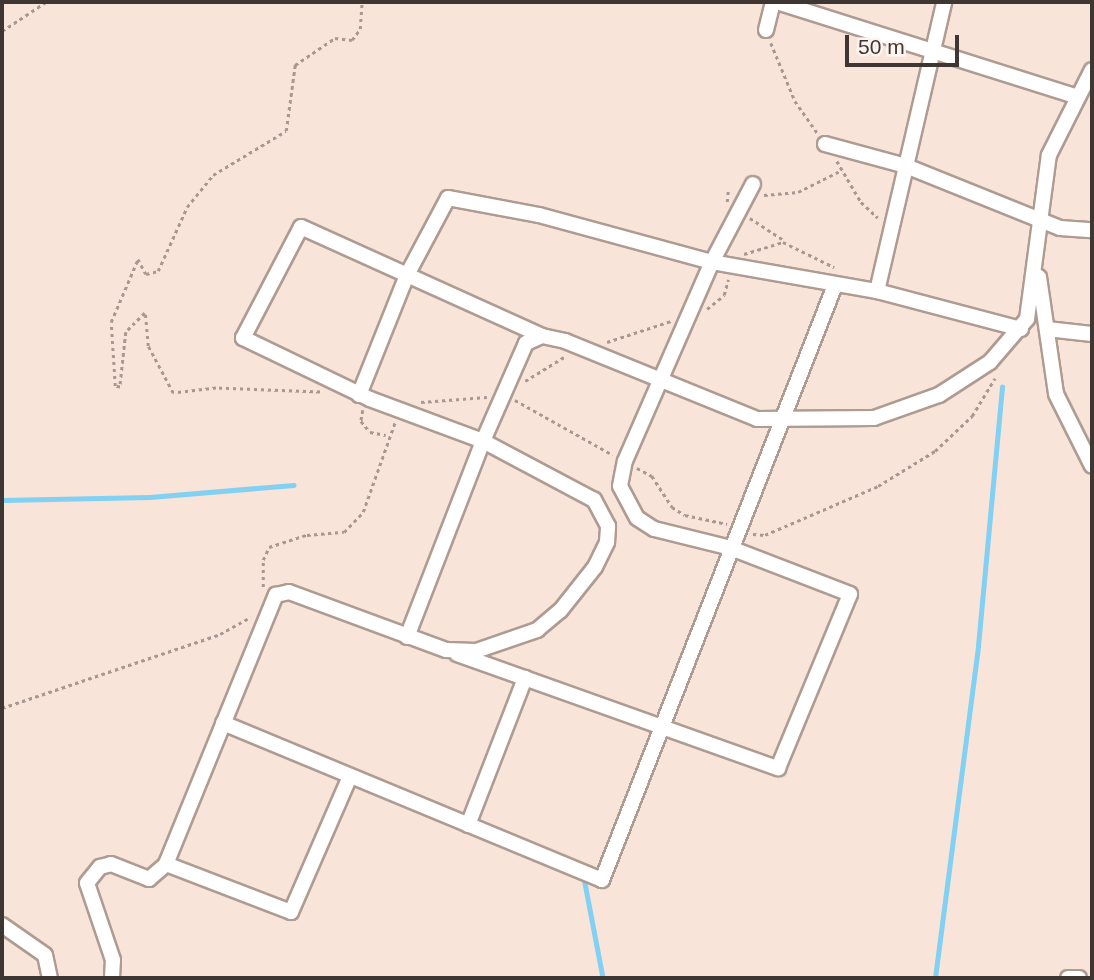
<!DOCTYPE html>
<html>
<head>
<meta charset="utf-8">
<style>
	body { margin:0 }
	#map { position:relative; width:1094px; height:980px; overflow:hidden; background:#f9e4da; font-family:Arial,sans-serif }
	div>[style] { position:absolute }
	.stream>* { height:4.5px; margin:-2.25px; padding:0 2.25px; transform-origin:2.25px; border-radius:2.25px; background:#82d0f2 }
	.path>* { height:2.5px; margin-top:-1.25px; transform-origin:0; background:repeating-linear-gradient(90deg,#a79891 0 3.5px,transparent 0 7px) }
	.roads { filter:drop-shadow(2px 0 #ae9b91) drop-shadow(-2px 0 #ae9b91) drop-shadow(0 2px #ae9b91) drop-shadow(0 -2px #ae9b91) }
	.minor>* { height:14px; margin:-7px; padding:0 7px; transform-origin:7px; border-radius:7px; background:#fff }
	span { translate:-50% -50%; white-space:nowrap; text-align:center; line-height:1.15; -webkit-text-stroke:5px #fdf4f0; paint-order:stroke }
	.frame { position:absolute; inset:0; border:4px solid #3e3633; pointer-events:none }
	.scale { position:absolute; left:845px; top:35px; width:114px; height:32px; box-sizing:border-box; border:4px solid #3e3633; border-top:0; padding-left:9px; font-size:21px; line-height:24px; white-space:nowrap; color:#3e3633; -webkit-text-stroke:5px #fdf4f0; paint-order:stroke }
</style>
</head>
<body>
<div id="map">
	<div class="stream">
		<div style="left:2px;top:500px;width:148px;rotate:-1.2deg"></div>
		<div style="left:150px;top:497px;width:144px;rotate:-4.8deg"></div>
		<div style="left:584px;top:878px;width:102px;rotate:79.2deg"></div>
		<div style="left:935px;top:978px;width:335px;rotate:-82.6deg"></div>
		<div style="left:978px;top:646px;width:260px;rotate:-84.7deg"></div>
	</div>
	<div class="path">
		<div style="left:2px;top:31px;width:53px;rotate:-33.4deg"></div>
		<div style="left:771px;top:43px;width:63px;rotate:67.5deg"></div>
		<div style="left:795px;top:101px;width:39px;rotate:55deg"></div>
		<div style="left:837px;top:161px;width:48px;rotate:59.7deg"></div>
		<div style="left:861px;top:202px;width:23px;rotate:43deg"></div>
		<div style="left:764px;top:195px;width:34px;rotate:-5deg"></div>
		<div style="left:798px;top:192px;width:49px;rotate:-26.6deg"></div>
		<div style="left:727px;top:202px;width:11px;rotate:-85deg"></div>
		<div style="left:750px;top:218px;width:42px;rotate:33.3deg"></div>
		<div style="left:744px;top:254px;width:41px;rotate:-17.1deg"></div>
		<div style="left:783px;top:242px;width:57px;rotate:26.1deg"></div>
		<div style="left:707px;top:309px;width:22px;rotate:-39deg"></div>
		<div style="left:724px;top:295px;width:16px;rotate:-75deg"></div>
		<div style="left:607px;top:342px;width:67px;rotate:-18.2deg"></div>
		<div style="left:525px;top:381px;width:46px;rotate:-31.6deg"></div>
		<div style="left:320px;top:392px;width:104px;rotate:-177.8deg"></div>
		<div style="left:216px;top:388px;width:43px;rotate:173.4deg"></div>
		<div style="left:173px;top:393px;width:53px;rotate:-118deg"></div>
		<div style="left:148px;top:346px;width:33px;rotate:-95deg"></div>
		<div style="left:145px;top:313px;width:27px;rotate:135deg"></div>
		<div style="left:126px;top:332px;width:55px;rotate:96.2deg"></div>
		<div style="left:120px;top:387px;width:5px;rotate:-169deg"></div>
		<div style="left:115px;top:386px;width:64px;rotate:-93.6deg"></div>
		<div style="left:111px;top:322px;width:69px;rotate:-66.8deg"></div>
		<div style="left:138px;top:259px;width:17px;rotate:62deg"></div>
		<div style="left:146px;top:274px;width:12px;rotate:-14deg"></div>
		<div style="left:158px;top:271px;width:70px;rotate:-65.6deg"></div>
		<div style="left:187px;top:207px;width:41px;rotate:-50.9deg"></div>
		<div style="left:213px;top:175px;width:85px;rotate:-31.1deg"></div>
		<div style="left:286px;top:131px;width:67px;rotate:-82.2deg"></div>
		<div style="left:295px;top:65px;width:48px;rotate:-34deg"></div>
		<div style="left:335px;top:38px;width:17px;rotate:7deg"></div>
		<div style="left:352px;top:40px;width:14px;rotate:-54deg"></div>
		<div style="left:360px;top:29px;width:27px;rotate:-86deg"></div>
		<div style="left:515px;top:400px;width:112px;rotate:29.3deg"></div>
		<div style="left:421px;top:402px;width:66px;rotate:-4.3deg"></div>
		<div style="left:363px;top:410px;width:11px;rotate:100deg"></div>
		<div style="left:361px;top:421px;width:14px;rotate:51deg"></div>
		<div style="left:370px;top:432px;width:16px;rotate:11deg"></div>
		<div style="left:637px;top:468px;width:17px;rotate:28deg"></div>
		<div style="left:652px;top:476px;width:37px;rotate:57deg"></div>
		<div style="left:672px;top:507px;width:15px;rotate:32deg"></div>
		<div style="left:685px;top:515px;width:43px;rotate:12.1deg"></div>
		<div style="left:753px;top:534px;width:12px;rotate:5deg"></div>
		<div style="left:765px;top:535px;width:123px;rotate:-23.4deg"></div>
		<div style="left:878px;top:486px;width:67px;rotate:-31.6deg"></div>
		<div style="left:935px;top:451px;width:51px;rotate:-43.4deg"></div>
		<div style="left:972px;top:416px;width:44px;rotate:-58.8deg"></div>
		<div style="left:263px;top:587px;width:27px;rotate:-90deg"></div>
		<div style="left:263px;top:560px;width:14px;rotate:-65deg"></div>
		<div style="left:269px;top:547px;width:40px;rotate:-18deg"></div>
		<div style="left:307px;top:535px;width:37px;rotate:-5deg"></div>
		<div style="left:344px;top:532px;width:28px;rotate:-46deg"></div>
		<div style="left:363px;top:512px;width:96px;rotate:-70.4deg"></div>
		<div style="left:2px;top:708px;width:230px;rotate:-18.7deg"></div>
		<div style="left:220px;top:634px;width:35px;rotate:-29deg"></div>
	</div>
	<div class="roads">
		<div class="minor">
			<div style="left:777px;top:2px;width:312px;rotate:17.5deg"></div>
			<div style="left:766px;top:30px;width:29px;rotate:-76deg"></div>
			<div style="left:825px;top:144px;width:84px;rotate:15.2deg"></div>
			<div style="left:906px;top:166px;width:166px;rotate:21.9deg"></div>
			<div style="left:1060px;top:228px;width:32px;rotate:4deg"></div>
			<div style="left:1039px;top:277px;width:118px;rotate:81.7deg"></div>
			<div style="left:1056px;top:394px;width:80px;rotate:63.4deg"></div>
			<div style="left:877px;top:291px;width:149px;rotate:14.8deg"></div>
			<div style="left:1047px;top:329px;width:45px;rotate:6.3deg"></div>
			<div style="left:359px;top:395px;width:129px;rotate:-68.2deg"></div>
			<div style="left:407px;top:275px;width:87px;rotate:-62deg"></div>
			<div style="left:448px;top:198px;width:93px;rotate:10.6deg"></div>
			<div style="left:539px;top:215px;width:179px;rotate:15.2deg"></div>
			<div style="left:712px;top:262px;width:168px;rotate:10deg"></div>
			<div style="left:877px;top:291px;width:297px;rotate:-76.9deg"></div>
			<div style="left:407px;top:637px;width:210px;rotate:-68.8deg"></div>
			<div style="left:483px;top:441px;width:121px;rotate:-159.6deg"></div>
			<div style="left:370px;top:399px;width:141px;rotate:-154.3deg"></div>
			<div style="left:243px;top:338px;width:125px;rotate:-62.4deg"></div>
			<div style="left:301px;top:227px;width:265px;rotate:24.3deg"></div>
			<div style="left:457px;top:654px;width:341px;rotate:19.6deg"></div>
			<div style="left:778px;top:768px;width:188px;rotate:-67.5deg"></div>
			<div style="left:850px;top:594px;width:128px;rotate:-158.9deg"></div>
			<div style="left:731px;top:548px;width:79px;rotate:-166.1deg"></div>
			<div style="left:654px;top:529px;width:20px;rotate:-147deg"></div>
			<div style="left:637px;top:518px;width:36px;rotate:-118deg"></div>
			<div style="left:620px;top:486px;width:25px;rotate:-79deg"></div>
			<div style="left:625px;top:461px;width:217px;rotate:-66.4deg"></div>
			<div style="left:712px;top:262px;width:88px;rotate:-62.3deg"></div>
			<div style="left:223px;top:723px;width:410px;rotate:22.5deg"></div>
			<div style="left:602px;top:880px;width:639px;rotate:-68.61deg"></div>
			<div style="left:468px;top:825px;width:158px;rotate:-68.8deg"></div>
			<div style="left:166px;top:864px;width:134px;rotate:21deg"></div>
			<div style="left:291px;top:912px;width:148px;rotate:-66.5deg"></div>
			<div style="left:2px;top:925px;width:52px;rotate:34.9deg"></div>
			<div style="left:45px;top:955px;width:24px;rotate:78deg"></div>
			<div style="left:112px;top:978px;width:18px;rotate:-87deg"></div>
			<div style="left:113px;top:960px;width:81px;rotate:-108.7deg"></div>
			<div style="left:87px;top:883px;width:21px;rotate:-51deg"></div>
			<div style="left:100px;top:867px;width:11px;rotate:-15deg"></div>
			<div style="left:111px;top:864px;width:41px;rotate:21.5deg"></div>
			<div style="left:149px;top:879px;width:23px;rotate:-41deg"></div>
			<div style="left:166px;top:864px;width:291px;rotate:-67.8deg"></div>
			<div style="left:276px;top:595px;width:13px;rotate:-13deg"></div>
			<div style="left:289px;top:592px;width:167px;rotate:20.3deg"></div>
			<div style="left:446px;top:650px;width:30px;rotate:2deg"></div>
			<div style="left:476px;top:651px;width:65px;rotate:-19deg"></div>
			<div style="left:537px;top:630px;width:30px;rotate:-40deg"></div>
			<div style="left:560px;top:611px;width:56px;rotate:-51.5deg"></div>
			<div style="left:595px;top:567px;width:28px;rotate:-64deg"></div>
			<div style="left:607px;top:542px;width:16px;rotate:-86deg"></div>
			<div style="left:608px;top:526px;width:30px;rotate:-118deg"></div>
			<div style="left:594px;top:500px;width:126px;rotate:-152deg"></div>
			<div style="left:483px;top:441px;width:107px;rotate:-66.3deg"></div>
			<div style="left:526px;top:343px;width:17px;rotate:-24deg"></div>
			<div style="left:542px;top:336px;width:24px;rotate:12deg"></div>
			<div style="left:565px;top:341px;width:207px;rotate:22.1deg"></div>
			<div style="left:757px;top:419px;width:117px;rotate:-0.5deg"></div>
			<div style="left:874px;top:418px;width:69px;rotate:-19.5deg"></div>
			<div style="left:939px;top:395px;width:61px;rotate:-32.9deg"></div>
			<div style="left:990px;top:362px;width:57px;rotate:-49.3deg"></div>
			<div style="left:1027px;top:319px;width:165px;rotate:-82.4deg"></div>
			<div style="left:1049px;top:155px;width:95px;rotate:-63.2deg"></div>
			<div style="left:1068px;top:978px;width:11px"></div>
		</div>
	</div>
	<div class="frame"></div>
	<div class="scale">50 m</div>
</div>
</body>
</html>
